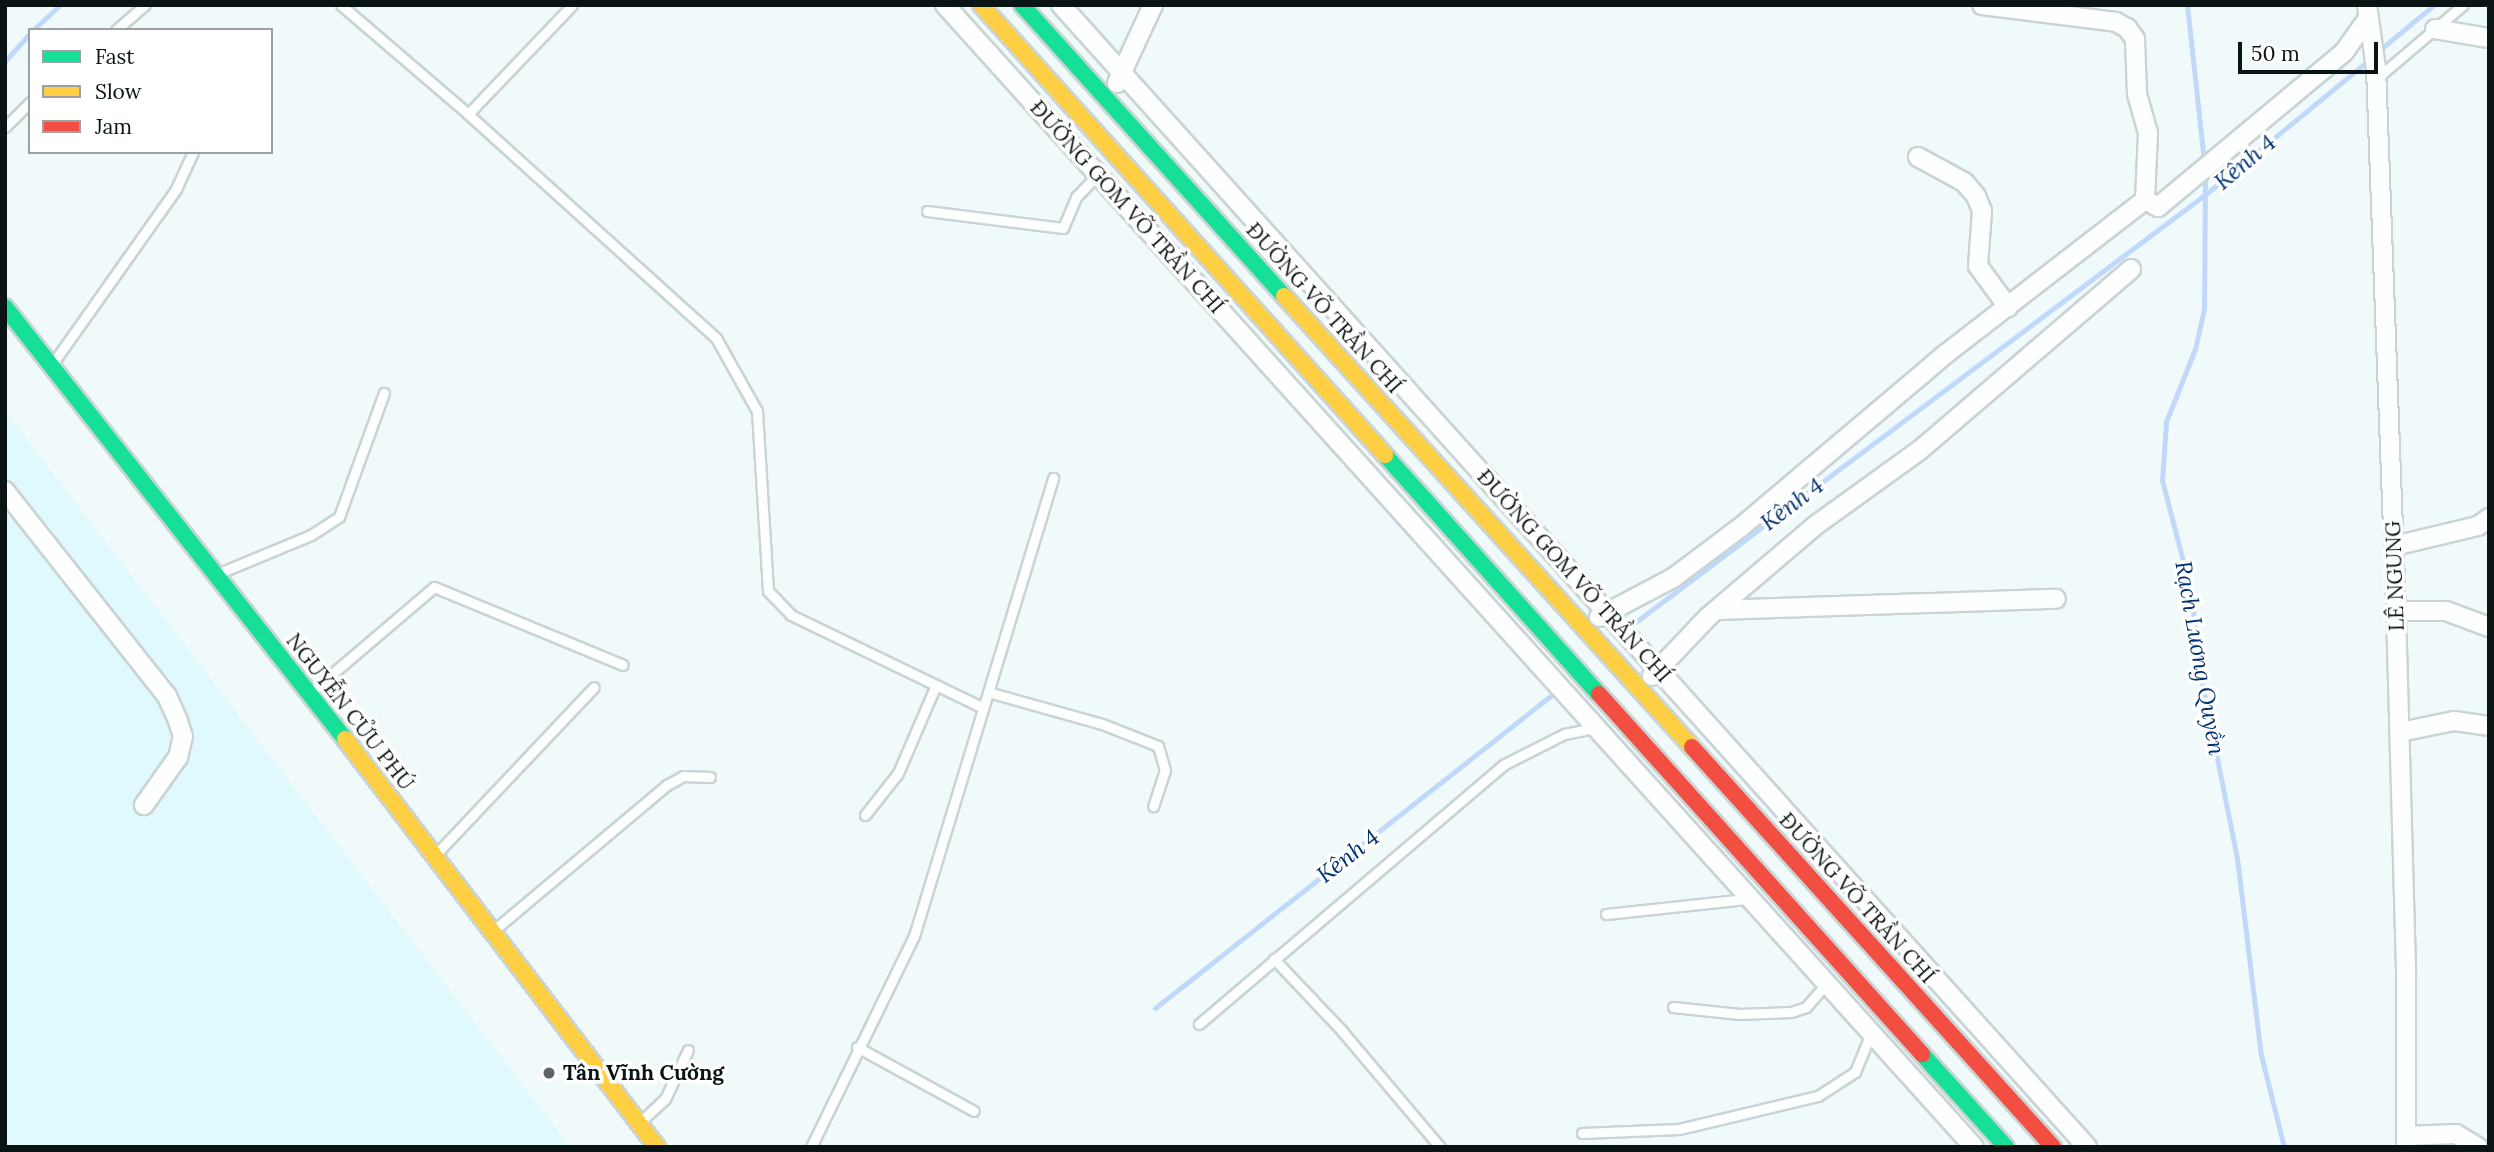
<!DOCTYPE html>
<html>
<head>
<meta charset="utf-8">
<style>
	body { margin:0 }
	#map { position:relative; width:2494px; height:1152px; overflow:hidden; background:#f0fafb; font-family:Lora,serif }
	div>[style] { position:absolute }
	.built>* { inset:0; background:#e0f9fc }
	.stream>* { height:5px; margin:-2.5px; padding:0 2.5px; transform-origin:2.5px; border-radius:2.5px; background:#c0d9fa }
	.roads { filter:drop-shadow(2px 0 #cad4d5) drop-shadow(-2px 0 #cad4d5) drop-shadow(0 2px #cad4d5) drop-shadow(0 -2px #cad4d5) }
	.lane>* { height:9px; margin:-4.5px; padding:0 4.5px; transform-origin:4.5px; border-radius:4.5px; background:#fdfefe }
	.street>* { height:18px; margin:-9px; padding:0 9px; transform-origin:9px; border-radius:9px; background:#fdfefe }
	.fast>* { height:16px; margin:-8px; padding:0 8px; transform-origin:8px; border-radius:8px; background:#16e098 }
	.slow>* { height:16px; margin:-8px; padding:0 8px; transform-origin:8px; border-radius:8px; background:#ffcf43 }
	.jam>* { height:16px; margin:-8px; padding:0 8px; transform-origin:8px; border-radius:8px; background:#f24e42 }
	.dots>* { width:19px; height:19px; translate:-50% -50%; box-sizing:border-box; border:4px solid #fff; border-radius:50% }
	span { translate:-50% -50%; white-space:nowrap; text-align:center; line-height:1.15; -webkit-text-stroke:7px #fff; paint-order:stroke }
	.street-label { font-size:21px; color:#0b1415 }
	.poi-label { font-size:21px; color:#0b1415; font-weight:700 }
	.left { translate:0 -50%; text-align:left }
	.water-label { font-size:23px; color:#003373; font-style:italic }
	.frame { position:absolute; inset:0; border:7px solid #0b1415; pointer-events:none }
	.legend { position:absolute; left:28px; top:28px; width:245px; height:126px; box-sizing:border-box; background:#fff; border:2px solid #9da1a1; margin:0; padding:9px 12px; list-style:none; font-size:21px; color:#0b1415 }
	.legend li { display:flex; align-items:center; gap:14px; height:35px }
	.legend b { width:35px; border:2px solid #9da1a1 }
	.scale { position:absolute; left:2238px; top:42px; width:140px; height:32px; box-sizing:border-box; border:4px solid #0b1415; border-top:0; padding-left:9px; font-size:21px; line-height:24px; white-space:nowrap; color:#0b1415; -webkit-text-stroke:5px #fff; paint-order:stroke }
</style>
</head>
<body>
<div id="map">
	<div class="built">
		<div style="clip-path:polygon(5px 411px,570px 1147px,5px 1147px)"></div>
	</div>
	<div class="stream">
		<div style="left:2187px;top:5px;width:158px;rotate:83.8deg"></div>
		<div style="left:33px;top:30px;width:37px;rotate:-43deg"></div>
		<div style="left:2377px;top:52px;width:74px;rotate:-39.5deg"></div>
		<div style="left:5px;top:61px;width:38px;rotate:-48deg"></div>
		<div style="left:2205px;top:172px;width:137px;rotate:90.4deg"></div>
		<div style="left:2204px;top:309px;width:41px;rotate:102.7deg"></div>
		<div style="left:2195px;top:349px;width:79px;rotate:111.7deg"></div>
		<div style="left:2166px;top:422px;width:58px;rotate:93.9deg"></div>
		<div style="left:2162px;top:480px;width:120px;rotate:75.5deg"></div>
		<div style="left:2192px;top:596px;width:57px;rotate:86deg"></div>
		<div style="left:2196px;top:653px;width:209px;rotate:78.7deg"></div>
		<div style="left:2237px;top:858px;width:198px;rotate:83.1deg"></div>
		<div style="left:2261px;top:1055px;width:95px;rotate:76deg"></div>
		<div style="left:1625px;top:630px;width:728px;rotate:-36.9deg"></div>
		<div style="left:2207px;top:193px;width:211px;rotate:-39.4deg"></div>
		<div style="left:1155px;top:1008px;width:513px;rotate:-38.28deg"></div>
	</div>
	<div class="roads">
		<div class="lane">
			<div style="left:341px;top:5px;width:167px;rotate:40.6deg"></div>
			<div style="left:468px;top:114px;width:151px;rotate:-46.3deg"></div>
			<div style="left:116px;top:30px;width:38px;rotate:-41deg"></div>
			<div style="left:2376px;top:79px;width:114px;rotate:-40.4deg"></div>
			<div style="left:468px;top:114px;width:334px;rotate:42.1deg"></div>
			<div style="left:716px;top:338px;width:84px;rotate:60.7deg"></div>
			<div style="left:757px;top:411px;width:180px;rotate:86.5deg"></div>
			<div style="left:768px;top:591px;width:33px;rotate:46deg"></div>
			<div style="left:791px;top:615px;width:213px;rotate:25.8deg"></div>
			<div style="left:5px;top:127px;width:35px;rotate:-45deg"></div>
			<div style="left:927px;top:211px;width:137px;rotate:7.1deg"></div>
			<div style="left:1063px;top:228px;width:34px;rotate:-67deg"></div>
			<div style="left:1076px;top:197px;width:33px;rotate:-46deg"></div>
			<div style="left:53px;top:363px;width:213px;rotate:-54.7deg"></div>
			<div style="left:176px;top:189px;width:41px;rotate:-65.3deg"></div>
			<div style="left:217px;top:574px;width:102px;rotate:-22.5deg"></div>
			<div style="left:311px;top:535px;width:33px;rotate:-33deg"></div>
			<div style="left:339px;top:517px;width:132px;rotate:-70.1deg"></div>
			<div style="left:312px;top:691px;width:160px;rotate:-40.4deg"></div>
			<div style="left:434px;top:587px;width:204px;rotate:22.4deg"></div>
			<div style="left:988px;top:692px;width:118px;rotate:15.7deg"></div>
			<div style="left:1102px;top:724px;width:60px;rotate:21.4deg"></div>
			<div style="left:1158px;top:746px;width:25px;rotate:74deg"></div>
			<div style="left:1165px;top:770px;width:38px;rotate:108deg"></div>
			<div style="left:865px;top:815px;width:53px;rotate:-51.8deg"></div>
			<div style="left:898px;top:773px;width:94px;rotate:-66.7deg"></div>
			<div style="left:437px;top:853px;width:228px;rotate:-46.6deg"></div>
			<div style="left:1606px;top:914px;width:141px;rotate:-6.1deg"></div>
			<div style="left:494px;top:930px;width:226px;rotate:-40deg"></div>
			<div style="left:667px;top:785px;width:18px;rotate:-29deg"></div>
			<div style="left:683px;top:776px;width:27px;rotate:2deg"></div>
			<div style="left:1274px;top:959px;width:99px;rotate:46.6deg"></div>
			<div style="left:1342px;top:1031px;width:152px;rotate:49.8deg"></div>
			<div style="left:1673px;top:1007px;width:67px;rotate:6deg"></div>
			<div style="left:1740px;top:1014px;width:51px;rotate:-2.2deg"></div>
			<div style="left:1791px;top:1012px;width:16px;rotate:-18deg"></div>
			<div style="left:1806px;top:1007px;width:30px;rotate:-49deg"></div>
			<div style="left:1199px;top:1024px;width:399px;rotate:-40.4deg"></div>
			<div style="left:1503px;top:765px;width:68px;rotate:-26.9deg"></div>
			<div style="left:1564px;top:734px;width:32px;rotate:-11deg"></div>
			<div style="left:857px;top:1047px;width:133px;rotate:28.7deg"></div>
			<div style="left:639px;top:1123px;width:35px;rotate:-43deg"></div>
			<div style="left:665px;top:1099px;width:54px;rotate:-64.9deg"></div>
			<div style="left:1582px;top:1133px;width:97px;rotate:-2.4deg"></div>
			<div style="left:1679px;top:1129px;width:143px;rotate:-13.4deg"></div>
			<div style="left:1818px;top:1096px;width:44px;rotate:-33deg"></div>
			<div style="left:1855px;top:1072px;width:42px;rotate:-67.7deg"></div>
			<div style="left:811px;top:1147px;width:235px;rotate:-64deg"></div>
			<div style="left:914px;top:936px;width:479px;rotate:-73.1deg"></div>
		</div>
		<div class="street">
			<div style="left:945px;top:5px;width:1537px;rotate:47.98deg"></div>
			<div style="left:1061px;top:5px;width:1535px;rotate:48.06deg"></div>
			<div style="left:1982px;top:5px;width:135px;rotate:7.2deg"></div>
			<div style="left:2116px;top:22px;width:13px;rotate:29deg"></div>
			<div style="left:2127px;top:28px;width:14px;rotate:54deg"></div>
			<div style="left:2135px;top:39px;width:55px;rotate:87.9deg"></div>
			<div style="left:2137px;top:94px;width:41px;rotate:74.2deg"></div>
			<div style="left:2148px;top:133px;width:67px;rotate:92.6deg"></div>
			<div style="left:2145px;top:200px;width:15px;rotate:28deg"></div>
			<div style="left:2158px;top:207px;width:242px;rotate:-39.8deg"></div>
			<div style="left:2344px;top:52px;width:43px;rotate:-54.5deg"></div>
			<div style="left:2367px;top:5px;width:64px;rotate:81.9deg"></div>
			<div style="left:2376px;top:68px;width:543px;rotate:87.89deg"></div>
			<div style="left:2396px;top:611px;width:361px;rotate:88.4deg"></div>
			<div style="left:2406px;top:972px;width:175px;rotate:90deg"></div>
			<div style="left:2435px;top:29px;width:55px;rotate:9.5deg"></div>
			<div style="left:1117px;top:83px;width:86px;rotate:-65.2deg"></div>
			<div style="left:1918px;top:157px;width:52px;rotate:28.5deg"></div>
			<div style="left:1964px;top:182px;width:18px;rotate:49deg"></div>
			<div style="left:1976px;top:196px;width:16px;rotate:68deg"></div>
			<div style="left:1982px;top:211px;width:55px;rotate:94.2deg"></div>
			<div style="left:1978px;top:266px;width:51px;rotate:53.8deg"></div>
			<div style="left:5px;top:491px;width:261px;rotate:51.7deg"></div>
			<div style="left:167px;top:696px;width:27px;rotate:66deg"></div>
			<div style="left:178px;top:721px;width:16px;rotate:72deg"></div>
			<div style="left:183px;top:736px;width:22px;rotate:103deg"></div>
			<div style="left:178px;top:757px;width:59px;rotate:125.3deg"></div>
			<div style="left:2394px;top:546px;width:86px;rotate:-13.4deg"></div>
			<div style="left:2478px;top:526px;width:14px;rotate:-36deg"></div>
			<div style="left:1717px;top:610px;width:339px;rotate:-1.9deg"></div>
			<div style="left:2396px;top:611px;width:50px"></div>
			<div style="left:2446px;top:611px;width:46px;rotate:20.4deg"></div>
			<div style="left:1599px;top:617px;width:84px;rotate:-27.8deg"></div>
			<div style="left:1673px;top:578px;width:85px;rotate:-36.9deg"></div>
			<div style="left:1741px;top:527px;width:270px;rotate:-40.2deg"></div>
			<div style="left:1947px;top:353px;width:250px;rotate:-37.7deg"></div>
			<div style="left:1652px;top:676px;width:81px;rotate:-46.5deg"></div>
			<div style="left:1708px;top:617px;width:142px;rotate:-40.4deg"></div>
			<div style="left:1816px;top:525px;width:128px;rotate:-35.8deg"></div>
			<div style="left:1920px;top:450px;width:278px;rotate:-40.6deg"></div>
			<div style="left:2400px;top:732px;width:55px;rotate:-11.5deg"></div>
			<div style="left:2454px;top:721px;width:35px;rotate:8deg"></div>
			<div style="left:2406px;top:1136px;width:50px;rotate:-2.3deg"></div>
			<div style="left:2456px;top:1134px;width:26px;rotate:31deg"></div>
		</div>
		<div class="fast">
			<div style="left:1022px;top:5px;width:392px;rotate:48deg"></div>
			<div style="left:5px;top:307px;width:550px;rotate:51.8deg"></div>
			<div style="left:1385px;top:455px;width:321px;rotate:48.2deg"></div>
			<div style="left:1922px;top:1054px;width:125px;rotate:47.9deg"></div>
		</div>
		<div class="slow">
			<div style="left:981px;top:5px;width:605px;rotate:48.08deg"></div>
			<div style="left:1284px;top:296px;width:608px;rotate:47.87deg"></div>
			<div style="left:345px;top:739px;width:514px;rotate:52.59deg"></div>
		</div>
		<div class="jam">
			<div style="left:1599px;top:694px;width:484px;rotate:48.1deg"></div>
			<div style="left:1692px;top:747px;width:539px;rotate:47.93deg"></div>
		</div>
	</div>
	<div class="dots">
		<div style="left:549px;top:1073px;background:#5b6466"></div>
	</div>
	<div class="street-label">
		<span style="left:1127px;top:207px;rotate:48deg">ĐƯỜNG GOM VÕ TRẦN CHÍ</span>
		<span style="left:1324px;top:308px;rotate:48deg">ĐƯỜNG VÕ TRẦN CHÍ</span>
		<span style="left:1574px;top:576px;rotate:48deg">ĐƯỜNG GOM VÕ TRẦN CHÍ</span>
		<span style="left:2395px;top:576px;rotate:-92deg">LÊ NGUNG</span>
		<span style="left:350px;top:712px;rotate:52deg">NGUYỄN CỬU PHÚ</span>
		<span style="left:1857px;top:898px;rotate:48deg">ĐƯỜNG VÕ TRẦN CHÍ</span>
	</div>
	<div class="poi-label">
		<span class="left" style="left:563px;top:1073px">Tân Vĩnh Cường</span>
	</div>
	<div class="water-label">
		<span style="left:2245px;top:162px;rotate:-40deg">Kênh 4</span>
		<span style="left:1792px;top:504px;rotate:-37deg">Kênh 4</span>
		<span style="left:2200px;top:658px;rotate:80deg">Rạch Lương Quyền</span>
		<span style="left:1348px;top:856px;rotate:-38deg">Kênh 4</span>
	</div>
	<div class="frame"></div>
	<ul class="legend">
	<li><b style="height:9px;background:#16e098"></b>Fast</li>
	<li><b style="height:9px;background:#ffcf43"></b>Slow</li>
	<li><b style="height:9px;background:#f24e42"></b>Jam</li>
	</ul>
	<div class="scale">50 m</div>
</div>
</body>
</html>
